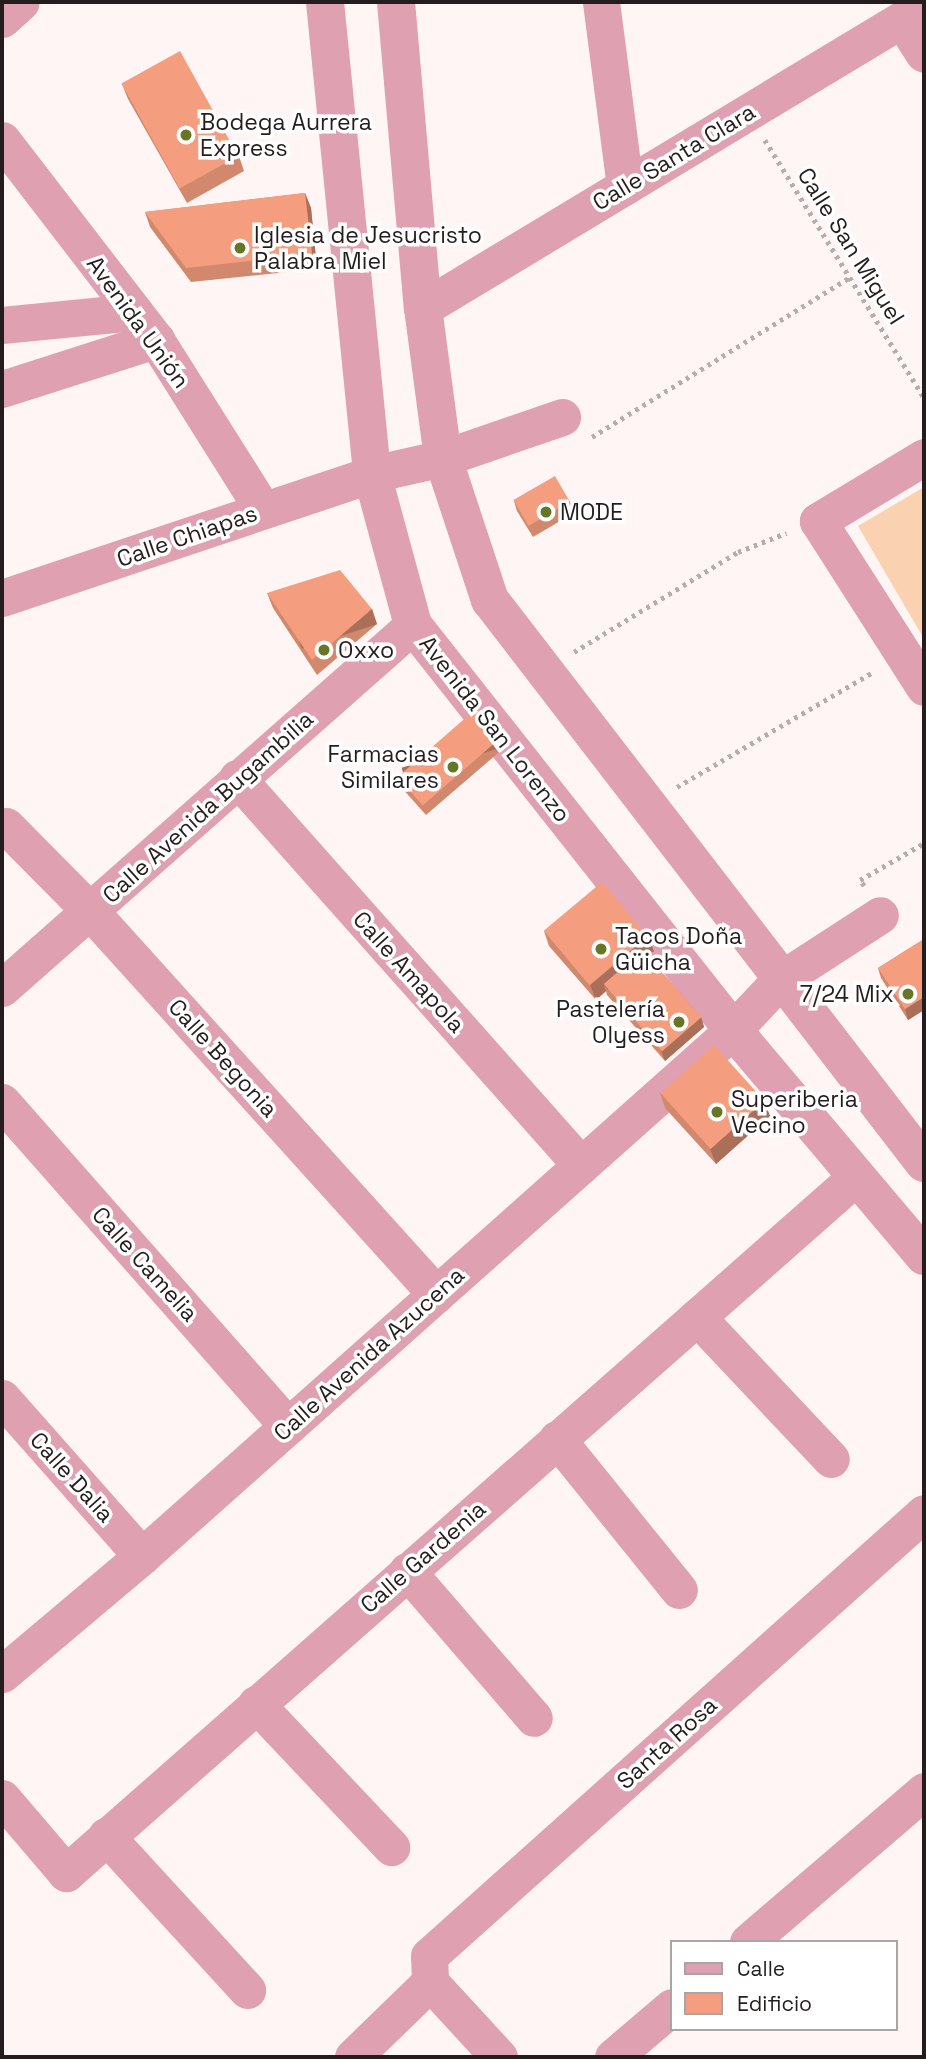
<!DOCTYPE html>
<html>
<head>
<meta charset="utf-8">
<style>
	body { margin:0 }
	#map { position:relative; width:926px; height:2059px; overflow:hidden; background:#fef5f4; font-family:"Space Grotesk",sans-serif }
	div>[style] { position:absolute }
	.green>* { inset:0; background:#fad2b2 }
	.path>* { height:4.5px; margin-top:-2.25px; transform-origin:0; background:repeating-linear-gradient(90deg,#b5acab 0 3.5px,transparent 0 8.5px) }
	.minor>* { height:37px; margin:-18.5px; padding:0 18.5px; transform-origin:18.5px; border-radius:18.5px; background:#dfa0b1 }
	.tertiary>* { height:38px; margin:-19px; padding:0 19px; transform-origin:19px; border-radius:19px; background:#dfa0b1 }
	.wall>* { inset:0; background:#d2886d }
	.shaded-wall>* { inset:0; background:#ab6f59; transform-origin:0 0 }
	.building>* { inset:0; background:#f49e7f; transform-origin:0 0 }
	.dots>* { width:19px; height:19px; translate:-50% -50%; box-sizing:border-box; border:4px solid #fff; border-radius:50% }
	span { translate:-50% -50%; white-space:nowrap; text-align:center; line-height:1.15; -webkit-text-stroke:7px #fff; paint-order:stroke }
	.poi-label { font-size:23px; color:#251d1d }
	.left { translate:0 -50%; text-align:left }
	.right { translate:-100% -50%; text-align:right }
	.street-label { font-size:23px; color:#251d1d }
	.frame { position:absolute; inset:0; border:4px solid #251d1d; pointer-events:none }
	.legend { position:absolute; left:670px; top:1940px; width:228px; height:91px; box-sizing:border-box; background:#fff; border:2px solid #a8a5a5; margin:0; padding:9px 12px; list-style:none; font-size:21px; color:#251d1d }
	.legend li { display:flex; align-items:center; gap:14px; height:35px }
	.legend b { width:35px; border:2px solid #a8a5a5 }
</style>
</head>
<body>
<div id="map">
	<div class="green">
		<div style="clip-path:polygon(924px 487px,924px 639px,858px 526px)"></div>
	</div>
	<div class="path">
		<div style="left:765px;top:140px;width:302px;rotate:58.3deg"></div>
		<div style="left:592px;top:437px;width:304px;rotate:-31.8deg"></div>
		<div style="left:574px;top:652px;width:192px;rotate:-31.4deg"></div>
		<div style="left:738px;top:552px;width:52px;rotate:-21.6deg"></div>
		<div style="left:677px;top:787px;width:229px;rotate:-30.4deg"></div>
		<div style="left:864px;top:886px;width:7px;rotate:-124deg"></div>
		<div style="left:860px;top:880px;width:74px;rotate:-30deg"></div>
	</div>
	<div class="minor">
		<div style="left:601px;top:2px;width:186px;rotate:82.6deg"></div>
		<div style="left:2px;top:19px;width:25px;rotate:-42deg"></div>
		<div style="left:902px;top:20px;width:40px;rotate:57.1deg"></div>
		<div style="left:2px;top:140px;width:252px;rotate:52.4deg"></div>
		<div style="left:156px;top:340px;width:201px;rotate:57.8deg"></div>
		<div style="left:423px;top:308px;width:585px;rotate:-31.08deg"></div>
		<div style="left:2px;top:325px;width:133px;rotate:-5.6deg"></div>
		<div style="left:2px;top:389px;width:162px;rotate:-17.7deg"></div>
		<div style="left:924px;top:457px;width:124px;rotate:148.9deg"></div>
		<div style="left:818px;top:521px;width:197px;rotate:57.4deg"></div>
		<div style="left:2px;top:598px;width:390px;rotate:-18.5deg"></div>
		<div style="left:372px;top:474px;width:73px;rotate:-12.7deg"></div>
		<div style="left:443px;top:458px;width:126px;rotate:-19deg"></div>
		<div style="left:237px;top:778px;width:518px;rotate:48.37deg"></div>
		<div style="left:6px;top:826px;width:121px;rotate:45.3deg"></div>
		<div style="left:91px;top:912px;width:515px;rotate:47.91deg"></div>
		<div style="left:2px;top:988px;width:548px;rotate:-41.45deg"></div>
		<div style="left:2px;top:1102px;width:432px;rotate:48.6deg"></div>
		<div style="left:697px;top:1317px;width:195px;rotate:46.7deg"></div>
		<div style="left:2px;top:1398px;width:211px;rotate:48.5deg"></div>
		<div style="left:557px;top:1439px;width:194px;rotate:51.1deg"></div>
		<div style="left:407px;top:1571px;width:194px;rotate:49.2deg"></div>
		<div style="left:2px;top:1674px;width:183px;rotate:-40.1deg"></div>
		<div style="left:142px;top:1556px;width:791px;rotate:-41.67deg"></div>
		<div style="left:733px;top:1030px;width:69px;rotate:-46.8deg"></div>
		<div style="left:780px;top:980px;width:119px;rotate:-33deg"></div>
		<div style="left:256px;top:1704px;width:197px;rotate:46.6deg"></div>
		<div style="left:2px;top:1798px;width:99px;rotate:49.5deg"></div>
		<div style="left:66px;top:1873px;width:1051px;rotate:-41.38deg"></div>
		<div style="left:106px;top:1836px;width:209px;rotate:47.5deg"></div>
		<div style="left:748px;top:1942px;width:232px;rotate:-40.6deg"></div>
		<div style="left:430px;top:1982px;width:102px;rotate:47.4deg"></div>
		<div style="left:353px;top:2057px;width:107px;rotate:-44.2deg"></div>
		<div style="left:430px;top:1982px;width:26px;rotate:-92deg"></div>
		<div style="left:429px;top:1956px;width:664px;rotate:-41.83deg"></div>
		<div style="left:613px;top:2057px;width:77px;rotate:-40.3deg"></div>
	</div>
	<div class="tertiary">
		<div style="left:325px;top:2px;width:474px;rotate:84.3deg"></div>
		<div style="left:372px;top:474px;width:156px;rotate:74.8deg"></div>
		<div style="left:413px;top:625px;width:516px;rotate:51.69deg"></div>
		<div style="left:733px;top:1030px;width:296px;rotate:49.8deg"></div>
		<div style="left:396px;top:2px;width:307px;rotate:85deg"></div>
		<div style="left:423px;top:308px;width:151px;rotate:82.4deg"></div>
		<div style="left:443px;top:458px;width:150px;rotate:71.7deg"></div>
		<div style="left:490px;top:600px;width:711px;rotate:52.37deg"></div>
	</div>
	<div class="wall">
		<div style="clip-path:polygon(122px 84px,239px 156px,244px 171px,187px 203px,128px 99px)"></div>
		<div style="clip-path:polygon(305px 193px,311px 208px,317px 269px,191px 282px,150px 227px,145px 212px)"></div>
		<div style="clip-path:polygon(514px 501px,570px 502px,574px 513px,533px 537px,517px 511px)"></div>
		<div style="clip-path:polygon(267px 593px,372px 609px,377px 624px,317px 675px,273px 608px)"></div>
		<div style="clip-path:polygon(502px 737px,505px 747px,426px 815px,401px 787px,397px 776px)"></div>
		<div style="clip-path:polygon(544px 931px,654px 951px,648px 956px,701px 1017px,704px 1027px,665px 1061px,607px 995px,606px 991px,596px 1000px,549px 946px)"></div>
		<div style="clip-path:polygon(924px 939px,924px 1010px,908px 1020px,881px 978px,878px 968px)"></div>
		<div style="clip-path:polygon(660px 1093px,764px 1101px,770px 1116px,716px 1164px,665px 1108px)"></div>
	</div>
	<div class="shaded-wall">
		<div style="clip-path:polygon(305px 193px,311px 208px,317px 269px,312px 254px)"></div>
		<div style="left:372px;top:609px;width:16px;height:79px;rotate:72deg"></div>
		<div style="left:502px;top:737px;width:10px;height:105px;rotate:73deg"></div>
		<div style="clip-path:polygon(648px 936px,654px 951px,608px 990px,604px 985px,606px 991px,596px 1000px,590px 985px)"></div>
		<div style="clip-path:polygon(924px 997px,924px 1010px,908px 1020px,905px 1009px)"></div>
		<div style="clip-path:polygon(701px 1017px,704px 1027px,665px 1061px,661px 1051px)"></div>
		<div style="clip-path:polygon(764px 1101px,770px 1116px,716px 1164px,710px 1149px)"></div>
	</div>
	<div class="building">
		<div style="left:180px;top:51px;width:120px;height:67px;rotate:61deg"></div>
		<div style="clip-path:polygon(305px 193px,312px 254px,186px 268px,145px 212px)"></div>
		<div style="left:555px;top:476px;width:30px;height:48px;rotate:60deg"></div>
		<div style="clip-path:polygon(340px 570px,372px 609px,312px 660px,267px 593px)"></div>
		<div style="left:477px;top:708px;width:38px;height:105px;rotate:49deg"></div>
		<div style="left:602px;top:882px;width:71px;height:76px;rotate:50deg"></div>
		<div style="clip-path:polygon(924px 939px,924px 997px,905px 1009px,878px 968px)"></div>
		<div style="left:643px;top:950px;width:89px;height:52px;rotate:49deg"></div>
		<div style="left:714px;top:1045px;width:75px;height:72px;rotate:48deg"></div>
	</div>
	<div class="dots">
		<div style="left:186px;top:135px;background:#667624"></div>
		<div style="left:240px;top:248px;background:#667624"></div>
		<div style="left:546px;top:512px;background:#667624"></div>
		<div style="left:324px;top:650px;background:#667624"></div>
		<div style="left:453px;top:767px;background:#667624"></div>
		<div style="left:601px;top:949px;background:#667624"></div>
		<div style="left:908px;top:994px;background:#667624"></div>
		<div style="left:679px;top:1022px;background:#667624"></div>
		<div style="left:717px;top:1112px;background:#667624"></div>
	</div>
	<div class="poi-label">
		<span class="left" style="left:200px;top:135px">Bodega Aurrera<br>Express</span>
		<span class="left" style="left:254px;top:248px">Iglesia de Jesucristo<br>Palabra Miel</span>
		<span class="left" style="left:560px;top:512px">MODE</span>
		<span class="left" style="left:338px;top:650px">Oxxo</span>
		<span class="right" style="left:439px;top:767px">Farmacias<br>Similares</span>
		<span class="left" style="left:615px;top:949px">Tacos Doña<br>Güicha</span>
		<span class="right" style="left:894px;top:994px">7/24 Mix</span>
		<span class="right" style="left:665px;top:1022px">Pastelería<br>Olyess</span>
		<span class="left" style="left:731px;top:1112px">Superiberia<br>Vecino</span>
	</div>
	<div class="street-label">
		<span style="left:674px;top:157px;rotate:-31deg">Calle Santa Clara</span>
		<span style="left:851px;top:246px;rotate:58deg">Calle San Miguel</span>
		<span style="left:138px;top:322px;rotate:54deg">Avenida Unión</span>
		<span style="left:187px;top:536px;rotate:-19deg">Calle Chiapas</span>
		<span style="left:495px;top:729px;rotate:52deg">Avenida San Lorenzo</span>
		<span style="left:208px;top:807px;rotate:-42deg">Calle Avenida Bugambilia</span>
		<span style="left:409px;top:972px;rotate:48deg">Calle Amapola</span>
		<span style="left:223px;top:1058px;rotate:48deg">Calle Begonia</span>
		<span style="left:145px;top:1264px;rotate:48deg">Calle Camelia</span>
		<span style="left:369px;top:1354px;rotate:-42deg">Calle Avenida Azucena</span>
		<span style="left:72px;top:1477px;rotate:48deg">Calle Dalia</span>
		<span style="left:423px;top:1557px;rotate:-41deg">Calle Gardenia</span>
		<span style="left:667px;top:1743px;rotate:-42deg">Santa Rosa</span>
	</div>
	<div class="frame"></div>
	<ul class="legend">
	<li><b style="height:9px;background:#dfa0b1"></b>Calle</li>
	<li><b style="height:19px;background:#f49e7f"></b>Edificio</li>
	</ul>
</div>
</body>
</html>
